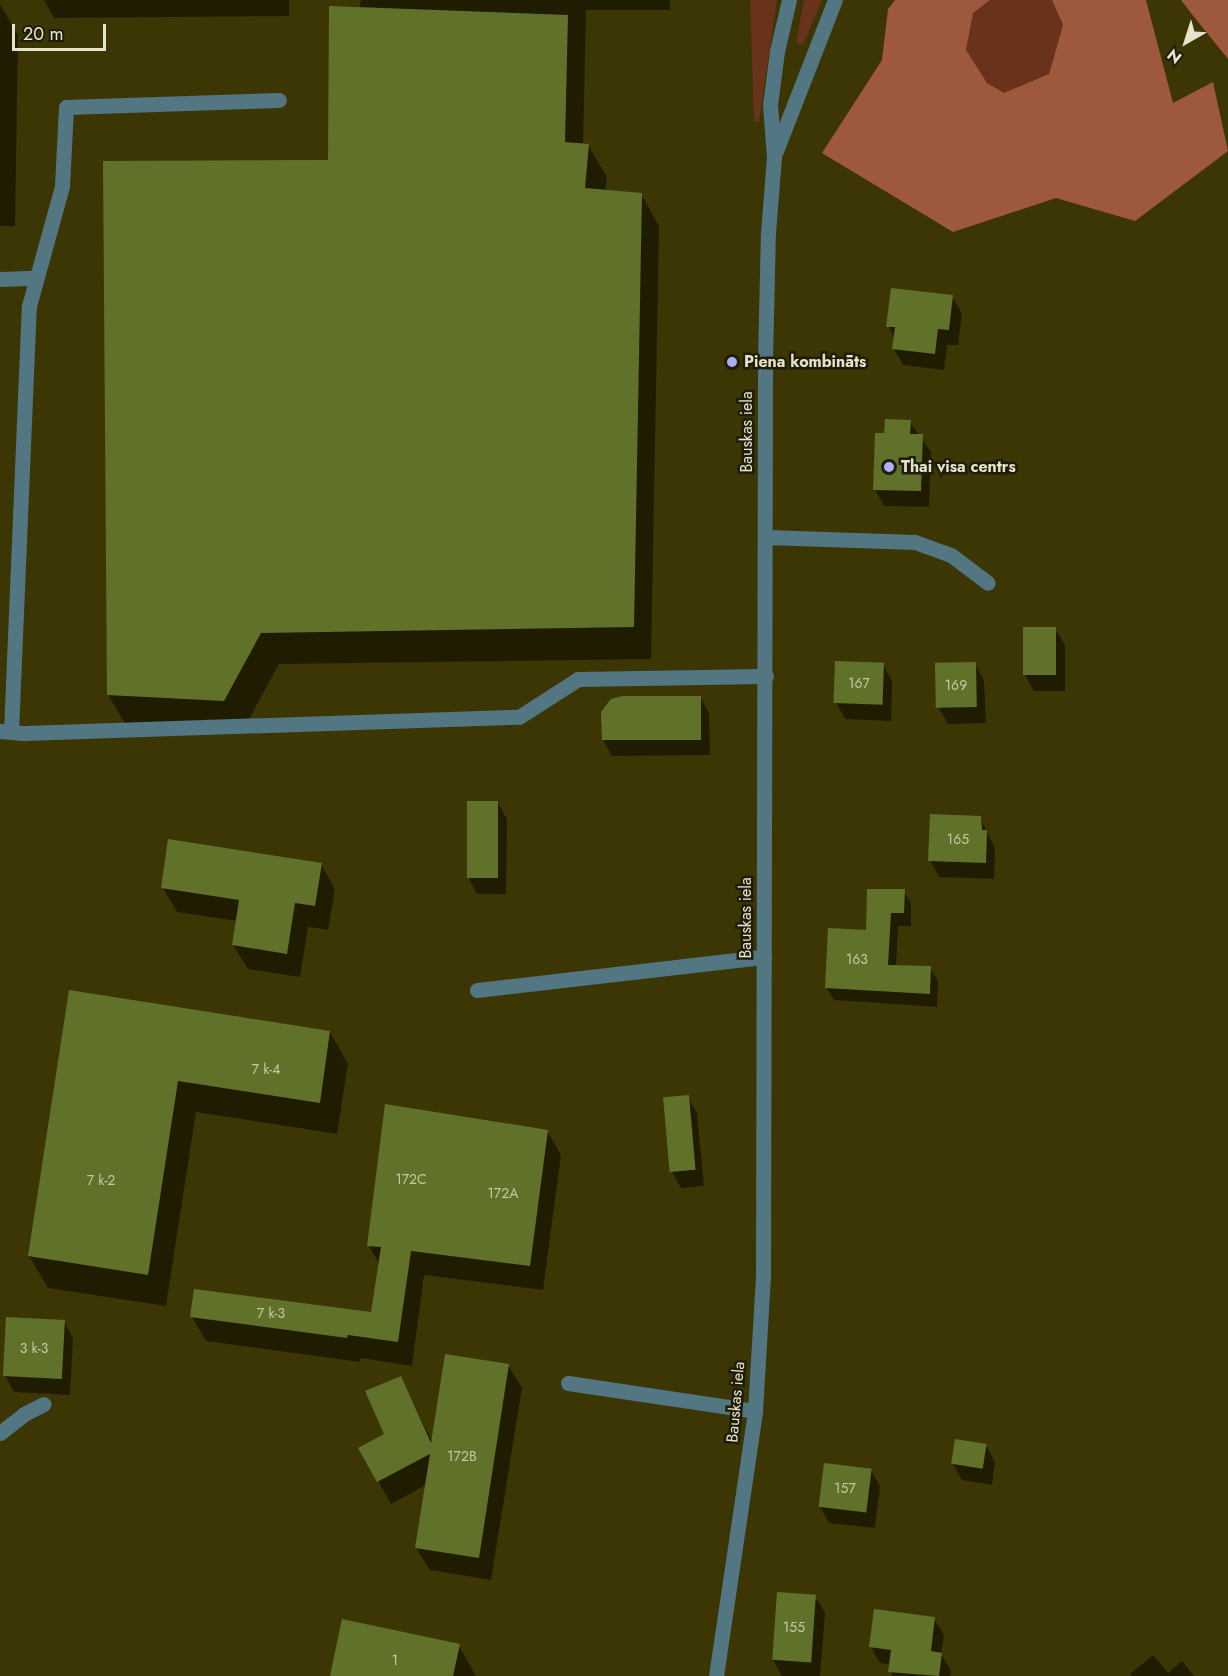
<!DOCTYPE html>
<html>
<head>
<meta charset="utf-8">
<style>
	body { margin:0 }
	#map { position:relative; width:1228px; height:1676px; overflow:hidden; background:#3c3605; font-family:Jost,sans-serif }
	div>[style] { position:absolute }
	.green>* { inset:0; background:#68321b }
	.forest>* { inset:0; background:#9e583d }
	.shadow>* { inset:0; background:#0007 }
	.building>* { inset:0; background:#60722a; transform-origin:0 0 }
	.minor>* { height:15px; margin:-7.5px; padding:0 7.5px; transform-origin:7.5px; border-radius:7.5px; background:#527682 }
	.dots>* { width:16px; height:16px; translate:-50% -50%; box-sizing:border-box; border:3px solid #1f1d0a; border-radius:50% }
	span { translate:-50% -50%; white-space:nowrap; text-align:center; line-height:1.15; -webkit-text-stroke:5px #1f1d0a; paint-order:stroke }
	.number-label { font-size:14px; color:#c4c7a2 }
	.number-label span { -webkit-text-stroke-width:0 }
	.poi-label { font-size:16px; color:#e5e3ca; font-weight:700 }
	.left { translate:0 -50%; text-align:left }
	.street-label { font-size:16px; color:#e5e3ca }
	.north { position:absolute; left:1156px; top:12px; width:60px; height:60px; -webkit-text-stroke:4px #1f1d0a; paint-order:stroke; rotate:219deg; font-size:16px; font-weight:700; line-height:24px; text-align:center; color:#e5e3ca }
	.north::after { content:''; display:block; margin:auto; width:21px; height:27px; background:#e5e3ca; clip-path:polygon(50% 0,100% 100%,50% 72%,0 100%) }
	.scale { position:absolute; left:12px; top:24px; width:94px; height:27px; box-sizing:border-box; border:3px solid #e5e3ca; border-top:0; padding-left:8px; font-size:18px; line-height:21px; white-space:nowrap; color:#e5e3ca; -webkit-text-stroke:4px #1f1d0a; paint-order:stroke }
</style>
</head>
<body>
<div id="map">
	<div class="green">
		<div style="clip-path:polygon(750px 0,777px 0,759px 122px,754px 121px)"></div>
		<div style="clip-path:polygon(804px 0,822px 0,803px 45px,796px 43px)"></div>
		<div style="clip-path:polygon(990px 0,1052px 0,1063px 25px,1049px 74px,1004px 94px,987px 83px,965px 50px,973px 13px)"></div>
	</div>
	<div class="forest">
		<div style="clip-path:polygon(895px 0,990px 0,973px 13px,966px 50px,987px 83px,1004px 93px,1049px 74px,1063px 25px,1052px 0,1146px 0,1173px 103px,1213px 82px,1228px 151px,1135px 221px,1056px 198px,953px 232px,822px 153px,882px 60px,888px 9px)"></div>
		<div style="clip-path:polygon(1181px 0,1228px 0,1228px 59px,1191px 13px)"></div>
	</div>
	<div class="shadow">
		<div style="clip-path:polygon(44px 0,289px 0,289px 16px,54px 18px)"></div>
		<div style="clip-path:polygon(361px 0,670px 0,670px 10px,586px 10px,583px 145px,588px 145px,607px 177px,605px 191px,641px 194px,659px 226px,651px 659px,279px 664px,242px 732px,127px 727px,108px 695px,330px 162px)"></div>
		<div style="clip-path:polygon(0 4px,18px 35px,15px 226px,0 226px)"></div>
		<div style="clip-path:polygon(952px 297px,962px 313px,958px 345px,947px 345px,944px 370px,903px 365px,894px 349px,895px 339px,888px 326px)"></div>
		<div style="clip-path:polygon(910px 422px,931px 452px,929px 507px,884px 506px,875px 490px,885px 434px)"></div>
		<div style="clip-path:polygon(1055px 628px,1065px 645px,1065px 691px,1034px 691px,1025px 675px)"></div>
		<div style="clip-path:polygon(883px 664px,892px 681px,891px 721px,845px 719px,836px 702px)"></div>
		<div style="clip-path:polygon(975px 664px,984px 680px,986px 723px,948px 724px,939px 708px)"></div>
		<div style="clip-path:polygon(700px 697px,709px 713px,710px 755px,612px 756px,603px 740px)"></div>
		<div style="clip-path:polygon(498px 803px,507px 819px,506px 894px,477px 894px,468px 877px)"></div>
		<div style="clip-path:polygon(980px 818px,995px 848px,994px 879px,939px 877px,930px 860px)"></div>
		<div style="clip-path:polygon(321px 864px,335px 889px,328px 930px,308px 927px,300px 977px,248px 969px,233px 945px,237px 921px,177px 912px,163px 888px)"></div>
		<div style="clip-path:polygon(904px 891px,911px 904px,911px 926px,898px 926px,896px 967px,930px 968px,938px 981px,937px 1007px,834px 1000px,826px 987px,867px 932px)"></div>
		<div style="clip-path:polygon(70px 992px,330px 1032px,348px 1064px,337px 1134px,196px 1112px,166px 1306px,48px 1288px,29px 1256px)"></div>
		<div style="clip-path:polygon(688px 1097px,697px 1113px,704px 1186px,681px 1188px,672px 1172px,665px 1098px)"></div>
		<div style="clip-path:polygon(547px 1131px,561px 1155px,543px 1290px,424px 1275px,412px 1366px,361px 1358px,360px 1362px,206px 1341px,192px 1317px,373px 1314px,380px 1265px,368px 1245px)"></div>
		<div style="clip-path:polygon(64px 1322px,73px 1338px,70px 1395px,14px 1392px,5px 1376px)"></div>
		<div style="clip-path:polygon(508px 1365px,522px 1388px,491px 1580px,430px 1570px,416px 1548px,426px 1485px,391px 1504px,360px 1449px,386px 1434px,400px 1378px,433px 1443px)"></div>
		<div style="clip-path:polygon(986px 1445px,995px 1462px,992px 1485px,962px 1480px,953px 1464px)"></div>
		<div style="clip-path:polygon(871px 1470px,880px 1486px,875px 1528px,829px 1523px,820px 1506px)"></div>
		<div style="clip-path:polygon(815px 1596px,825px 1613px,820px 1676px,782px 1676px,773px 1660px)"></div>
		<div style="clip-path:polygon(934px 1619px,944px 1635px,941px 1654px,951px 1671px,950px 1676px,892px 1676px,891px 1665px,880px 1663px,871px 1647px)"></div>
		<div style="clip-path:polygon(459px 1646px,476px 1676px,331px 1676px)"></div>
		<div style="clip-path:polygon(1153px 1655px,1168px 1673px,1182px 1661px,1194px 1676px,1132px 1676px,1130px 1674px)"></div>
	</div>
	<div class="building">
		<div style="clip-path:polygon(329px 6px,568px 15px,565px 142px,589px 144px,585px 188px,642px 193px,634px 627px,261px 633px,224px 701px,107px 695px,103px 161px,328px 160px)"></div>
		<div style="clip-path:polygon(891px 288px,953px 295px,949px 330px,938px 329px,935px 354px,892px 349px,895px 327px,886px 327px)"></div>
		<div style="clip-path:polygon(885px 419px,911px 420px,910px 434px,923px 434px,921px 491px,873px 490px,875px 433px,884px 433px)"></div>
		<div style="left:1023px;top:627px;width:33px;height:48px"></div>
		<div style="left:835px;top:661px;width:49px;height:42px;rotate:2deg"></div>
		<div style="left:976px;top:662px;width:45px;height:41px;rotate:89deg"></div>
		<div style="clip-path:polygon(622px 696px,701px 696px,701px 740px,602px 740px,601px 712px,611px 699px)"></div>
		<div style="left:467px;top:801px;width:31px;height:77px"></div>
		<div style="clip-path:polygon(930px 814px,981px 816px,982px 830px,987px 830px,986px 863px,928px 861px)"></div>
		<div style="clip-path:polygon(168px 839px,322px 863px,315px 906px,295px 903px,287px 954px,232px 945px,239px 900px,161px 888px)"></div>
		<div style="clip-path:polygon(867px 889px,905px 889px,904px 913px,891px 913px,888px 965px,931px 966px,930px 994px,825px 988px,828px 928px,866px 930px)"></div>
		<div style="clip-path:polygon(69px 990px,330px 1031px,320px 1103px,178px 1081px,148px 1275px,28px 1256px)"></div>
		<div style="left:689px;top:1095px;width:75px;height:26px;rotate:85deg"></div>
		<div style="clip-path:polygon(385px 1104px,548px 1130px,530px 1266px,411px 1251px,398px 1342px,348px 1335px,347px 1338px,190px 1317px,194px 1289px,371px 1312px,381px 1247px,367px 1246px)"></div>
		<div style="left:6px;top:1317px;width:59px;height:59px;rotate:3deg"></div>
		<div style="clip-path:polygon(445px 1354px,509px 1364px,479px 1558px,415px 1548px,430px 1454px,377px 1482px,358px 1448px,384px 1434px,365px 1391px,401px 1376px,431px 1443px)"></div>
		<div style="left:955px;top:1439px;width:32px;height:25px;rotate:9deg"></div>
		<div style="left:824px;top:1463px;width:48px;height:44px;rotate:7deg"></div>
		<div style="left:777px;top:1592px;width:39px;height:68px;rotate:4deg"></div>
		<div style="clip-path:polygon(874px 1609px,935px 1617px,931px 1651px,942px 1653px,939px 1676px,888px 1672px,891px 1650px,869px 1647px)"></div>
		<div style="clip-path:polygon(342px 1619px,460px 1644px,453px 1676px,330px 1676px)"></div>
	</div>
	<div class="minor">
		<div style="left:776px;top:151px;width:162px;rotate:-68.7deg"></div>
		<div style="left:0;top:279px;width:36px;rotate:-2deg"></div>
		<div style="left:766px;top:537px;width:149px;rotate:1.9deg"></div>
		<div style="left:915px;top:542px;width:38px;rotate:20deg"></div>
		<div style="left:951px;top:555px;width:46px;rotate:37.1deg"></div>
		<div style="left:0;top:731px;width:25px;rotate:5deg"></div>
		<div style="left:25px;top:733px;width:494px;rotate:-1.9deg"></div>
		<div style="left:519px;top:717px;width:70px;rotate:-32.8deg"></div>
		<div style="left:578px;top:679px;width:188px;rotate:-0.9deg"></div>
		<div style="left:11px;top:732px;width:426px;rotate:-87.6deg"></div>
		<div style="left:29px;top:306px;width:124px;rotate:-74.6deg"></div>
		<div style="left:62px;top:186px;width:79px;rotate:-87.1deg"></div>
		<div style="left:66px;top:107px;width:213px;rotate:-1.9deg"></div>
		<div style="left:477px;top:990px;width:289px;rotate:-6.6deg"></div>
		<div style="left:568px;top:1383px;width:189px;rotate:8.5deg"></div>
		<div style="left:0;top:1433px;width:31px;rotate:-38deg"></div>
		<div style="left:24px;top:1414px;width:22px;rotate:-27deg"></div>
		<div style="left:716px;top:1676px;width:268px;rotate:-81.6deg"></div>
		<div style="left:755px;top:1411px;width:136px;rotate:-86.6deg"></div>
		<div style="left:763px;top:1275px;width:914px;rotate:-89.87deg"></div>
		<div style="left:765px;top:361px;width:128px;rotate:-88.7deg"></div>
		<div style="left:768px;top:233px;width:76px;rotate:-85.5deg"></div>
		<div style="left:774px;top:157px;width:52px;rotate:-94.4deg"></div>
		<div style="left:770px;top:105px;width:54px;rotate:-82.6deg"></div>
		<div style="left:777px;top:51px;width:52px;rotate:-76.8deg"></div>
	</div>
	<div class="dots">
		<div style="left:732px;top:362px;background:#acaffb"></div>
		<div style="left:889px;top:467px;background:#acaffb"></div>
	</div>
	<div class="number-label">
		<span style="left:859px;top:683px">167</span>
		<span style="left:956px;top:685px">169</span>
		<span style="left:958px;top:839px">165</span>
		<span style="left:857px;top:959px">163</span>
		<span style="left:266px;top:1069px">7 k-4</span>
		<span style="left:411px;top:1179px">172C</span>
		<span style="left:101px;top:1180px">7 k-2</span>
		<span style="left:503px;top:1193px">172A</span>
		<span style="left:271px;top:1313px">7 k-3</span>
		<span style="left:34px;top:1348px">3 k-3</span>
		<span style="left:462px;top:1456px">172B</span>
		<span style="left:845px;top:1488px">157</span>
		<span style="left:794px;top:1627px">155</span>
		<span style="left:395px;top:1660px">1</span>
	</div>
	<div class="poi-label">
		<span class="left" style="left:744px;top:362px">Piena kombināts</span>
		<span class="left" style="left:901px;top:467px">Thai visa centrs</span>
	</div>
	<div class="street-label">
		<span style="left:747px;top:432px;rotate:-90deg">Bauskas iela</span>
		<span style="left:746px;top:918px;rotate:-90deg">Bauskas iela</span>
		<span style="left:736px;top:1402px;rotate:-85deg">Bauskas iela</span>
	</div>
	<div class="north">N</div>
	<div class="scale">20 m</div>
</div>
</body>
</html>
